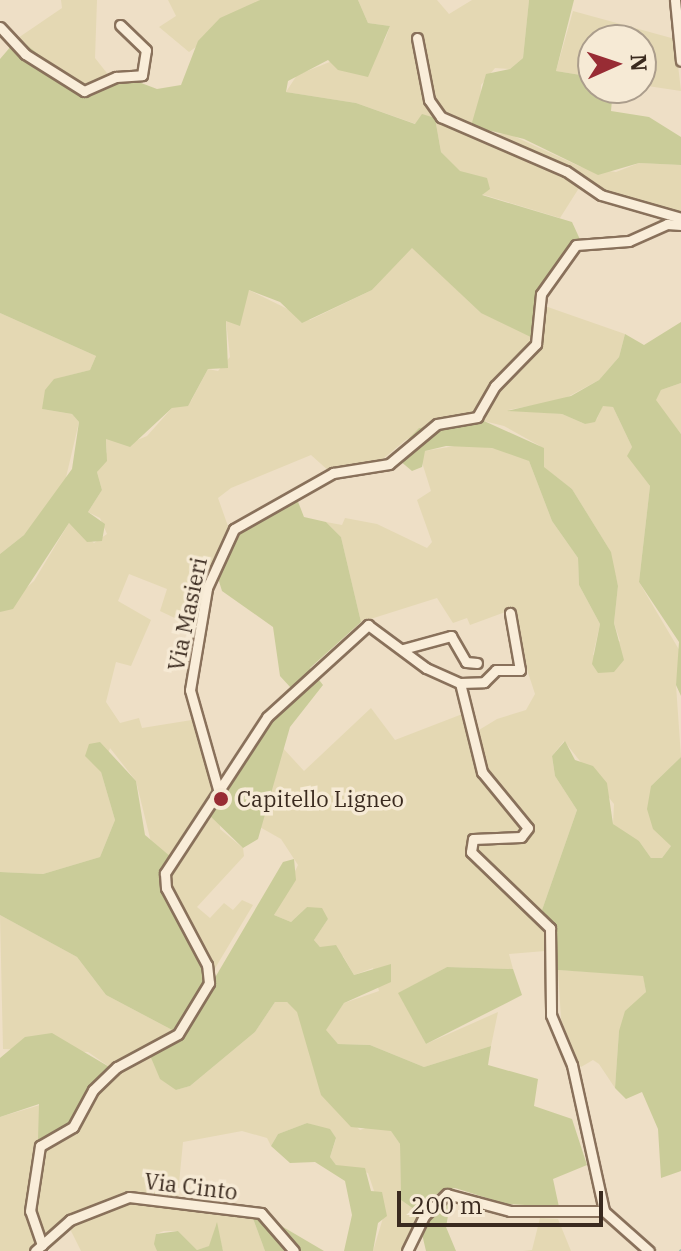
<!DOCTYPE html>
<html>
<head>
<meta charset="utf-8">
<style>
	body { margin:0 }
	#map { position:relative; width:681px; height:1251px; overflow:hidden; background:#eedfc6; font-family:"IBM Plex Serif",serif }
	div>[style] { position:absolute }
	.farmland>* { inset:0; background:#e4d8b3 }
	.green>* { inset:0; background:#cacc99 }
	.stream>* { height:2px; margin:-1px; padding:0 1px; transform-origin:1px; border-radius:1px; background:#a7c2b8 }
	.roads { filter:drop-shadow(2px 0 #89715b) drop-shadow(-2px 0 #89715b) drop-shadow(0 2px #89715b) drop-shadow(0 -2px #89715b) }
	.minor>* { height:9px; margin:-4.5px; padding:0 4.5px; transform-origin:4.5px; border-radius:4.5px; background:#f9edd9 }
	.dots>* { width:22px; height:22px; translate:-50% -50%; box-sizing:border-box; border:4px solid #f6ead5; border-radius:50% }
	span { translate:-50% -50%; white-space:nowrap; text-align:center; line-height:1.15; -webkit-text-stroke:7px #f6ead5; paint-order:stroke }
	.street-label { font-size:22px; color:#3a2a1f }
	.poi-label { font-size:22px; color:#3a2a1f }
	.left { translate:0 -50%; text-align:left }
	.north { position:absolute; left:577px; top:24px; width:80px; height:80px; box-sizing:border-box; background:#f6ead5; border:2px solid #ab9d8c; border-radius:50%; rotate:87deg; font-size:22px; font-weight:700; line-height:32px; text-align:center; color:#3a2a1f }
	.north::after { content:''; display:block; margin:auto; width:28px; height:36px; background:#982c34; clip-path:polygon(50% 0,100% 100%,50% 72%,0 100%) }
	.scale { position:absolute; left:397px; top:1191px; width:206px; height:36px; box-sizing:border-box; border:4px solid #3a2a1f; border-top:0; padding-left:10px; font-size:24px; line-height:28px; white-space:nowrap; color:#3a2a1f; -webkit-text-stroke:6px #f6ead5; paint-order:stroke }
</style>
</head>
<body>
<div id="map">
	<div class="farmland">
		<div style="clip-path:polygon(61px 0,97px 0,95px 58px,114px 82px,84px 90px,18px 38px,62px 8px)"></div>
		<div style="clip-path:polygon(168px 0,260px 0,189px 52px,159px 27px,176px 16px)"></div>
		<div style="clip-path:polygon(358px 0,437px 0,449px 14px,472px 0,529px 0,523px 58px,510px 69px,495px 68px,481px 85px,480px 107px,493px 135px,507px 133px,581px 167px,616px 172px,639px 163px,681px 165px,681px 229px,673px 215px,614px 204px,579px 188px,560px 218px,481px 194px,441px 152px,435px 118px,416px 124px,356px 103px,286px 92px,297px 75px,385px 40px,390px 26px,368px 23px)"></div>
		<div style="clip-path:polygon(573px 11px,675px 39px,681px 91px,641px 85px,641px 40px,593px 40px,593px 77px,556px 71px)"></div>
		<div style="clip-path:polygon(412px 247px,481px 313px,542px 305px,625px 334px,619px 357px,599px 380px,562px 400px,508px 410px,562px 414px,585px 424px,597px 419px,603px 405px,613px 407px,632px 447px,628px 456px,650px 486px,639px 582px,681px 653px,676px 685px,681px 757px,651px 786px,671px 846px,662px 858px,651px 858px,639px 841px,624px 836px,613px 824px,614px 804px,564px 741px,552px 756px,555px 776px,577px 810px,542px 910px,557px 950px,509px 954px,513px 969px,447px 967px,399px 993px,426px 1044px,498px 1012px,491px 1046px,424px 1067px,370px 1045px,338px 1044px,325px 1030px,344px 1003px,379px 991px,373px 968px,354px 975px,343px 956px,320px 947px,314px 940px,328px 919px,307px 907px,291px 922px,274px 915px,298px 865px,281px 839px,258px 826px,281px 746px,304px 771px,371px 708px,395px 740px,465px 713px,468px 736px,480px 737px,479px 730px,497px 719px,526px 710px,535px 694px,508px 611px,470px 625px,467px 618px,453px 623px,437px 598px,361px 622px,341px 537px,326px 522px,342px 525px,345px 518px,377px 524px,427px 548px,432px 542px,417px 500px,431px 491px,420px 456px,425px 451px,466px 444px,516px 452px,529px 461px,552px 521px,578px 558px,579px 585px,600px 624px,593px 655px,620px 641px,614px 623px,618px 586px,609px 549px,572px 489px,543px 467px,540px 446px,504px 426px,484px 421px,407px 439px,378px 463px,330px 472px,311px 455px,231px 488px,218px 498px,229px 529px,200px 630px,160px 611px,167px 589px,129px 574px,118px 601px,151px 620px,131px 666px,116px 662px,106px 702px,120px 723px,139px 718px,142px 728px,198px 719px,220px 780px,220px 829px,243px 848px,244px 856px,197px 907px,210px 918px,224px 903px,233px 910px,242px 900px,253px 905px,211px 975px,161px 883px,136px 781px,110px 748px,101px 772px,115px 820px,100px 857px,43px 874px,0 872px,0 612px,34px 581px,69px 523px,94px 543px,107px 534px,100px 518px,88px 512px,102px 490px,97px 472px,107px 452px,106px 438px,125px 445px,147px 436px,172px 408px,191px 401px,208px 369px,218px 371px,230px 357px,226px 320px,232px 321px,249px 290px,310px 320px,372px 290px)"></div>
		<div style="clip-path:polygon(0 313px,96px 356px,90px 370px,63px 377px,42px 409px,72px 414px,79px 422px,64px 486px,24px 535px,0 554px)"></div>
		<div style="clip-path:polygon(681px 383px,681px 434px,655px 400px,661px 390px)"></div>
		<div style="clip-path:polygon(0 915px,77px 957px,106px 995px,176px 1032px,111px 1068px,88px 1052px,3px 1049px)"></div>
		<div style="clip-path:polygon(558px 970px,643px 975px,646px 992px,619px 1031px,615px 1088px,599px 1064px,593px 1060px,581px 1067px,575px 1056px,561px 1019px)"></div>
		<div style="clip-path:polygon(275px 1002px,287px 1002px,297px 1011px,328px 1102px,360px 1130px,374px 1125px,391px 1130px,400px 1144px,401px 1200px,421px 1214px,403px 1251px,373px 1251px,383px 1218px,368px 1173px,336px 1165px,330px 1157px,336px 1139px,330px 1130px,307px 1123px,278px 1134px,271px 1146px,267px 1138px,242px 1131px,183px 1142px,177px 1204px,251px 1213px,265px 1251px,223px 1251px,216px 1225px,210px 1246px,197px 1250px,178px 1231px,164px 1231px,156px 1234px,157px 1251px,81px 1251px,67px 1223px,32px 1251px,0 1251px,0 1117px,40px 1105px,39px 1139px,122px 1066px,149px 1053px,176px 1090px,190px 1086px,255px 1032px)"></div>
		<div style="clip-path:polygon(540px 1218px,558px 1219px,571px 1251px,523px 1251px,532px 1250px)"></div>
	</div>
	<div class="green">
		<div style="clip-path:polygon(260px 0,358px 0,368px 23px,390px 26px,368px 77px,338px 70px,328px 60px,288px 81px,286px 92px,356px 103px,415px 124px,422px 114px,435px 118px,441px 152px,460px 171px,487px 178px,490px 189px,482px 195px,572px 222px,583px 246px,545px 291px,541px 342px,481px 313px,412px 248px,372px 290px,302px 323px,280px 302px,249px 290px,240px 326px,226px 321px,228px 368px,208px 369px,188px 406px,172px 408px,130px 447px,106px 439px,107px 461px,97px 472px,102px 490px,88px 512px,105px 524px,102px 541px,87px 542px,69px 523px,13px 609px,0 612px,0 554px,24px 535px,72px 469px,79px 422px,72px 414px,42px 409px,45px 390px,54px 379px,90px 370px,96px 356px,0 313px,0 59px,18px 38px,84px 90px,128px 78px,157px 89px,181px 85px,198px 41px,220px 18px)"></div>
		<div style="clip-path:polygon(529px 0,574px 0,556px 71px,593px 77px,593px 88px,613px 88px,611px 111px,649px 117px,681px 137px,681px 165px,639px 163px,598px 175px,524px 139px,471px 126px,486px 74px,510px 69px,523px 58px)"></div>
		<div style="clip-path:polygon(681px 322px,681px 383px,661px 390px,656px 400px,681px 434px,681px 696px,676px 685px,679px 642px,639px 582px,650px 486px,627px 456px,632px 447px,613px 407px,603px 406px,595px 422px,585px 424px,562px 414px,507px 411px,571px 396px,599px 380px,619px 357px,625px 334px,644px 345px)"></div>
		<div style="clip-path:polygon(484px 421px,544px 448px,544px 467px,572px 489px,611px 552px,618px 586px,614px 623px,624px 660px,614px 672px,598px 673px,592px 664px,600px 624px,579px 585px,578px 558px,552px 521px,529px 461px,492px 448px,446px 446px,425px 451px,422px 467px,412px 471px,393px 455px,419px 428px)"></div>
		<div style="clip-path:polygon(295px 494px,304px 517px,326px 522px,341px 537px,361px 622px,310px 668px,323px 685px,290px 727px,258px 839px,243px 848px,204px 810px,250px 734px,291px 688px,280px 676px,273px 627px,222px 591px,214px 565px,228px 530px)"></div>
		<div style="clip-path:polygon(565px 741px,575px 760px,593px 766px,607px 783px,613px 824px,639px 841px,651px 858px,662px 858px,671px 846px,653px 829px,647px 809px,651px 786px,681px 757px,681px 1171px,661px 1178px,658px 1129px,642px 1092px,626px 1099px,615px 1088px,619px 1031px,625px 1011px,646px 992px,643px 976px,558px 970px,555px 939px,542px 910px,577px 810px,555px 776px,552px 756px)"></div>
		<div style="clip-path:polygon(100px 742px,136px 781px,145px 835px,171px 857px,161px 883px,211px 975px,176px 1032px,106px 995px,77px 957px,0 915px,0 872px,43px 874px,100px 857px,115px 820px,101px 772px,85px 756px,89px 744px)"></div>
		<div style="clip-path:polygon(294px 859px,296px 880px,274px 915px,291px 922px,307px 907px,322px 908px,328px 919px,314px 940px,320px 947px,336px 945px,354px 975px,391px 964px,391px 982px,344px 1003px,326px 1030px,338px 1044px,370px 1045px,424px 1067px,491px 1046px,488px 1065px,538px 1079px,534px 1106px,572px 1119px,587px 1165px,553px 1179px,559px 1207px,506px 1204px,455px 1188px,438px 1193px,421px 1214px,401px 1200px,400px 1144px,391px 1131px,351px 1127px,321px 1095px,297px 1012px,287px 1002px,275px 1002px,255px 1032px,190px 1086px,176px 1090px,160px 1079px,149px 1053px,193px 1015px,283px 862px)"></div>
		<div style="clip-path:polygon(447px 967px,513px 969px,522px 995px,426px 1044px,398px 993px)"></div>
		<div style="clip-path:polygon(52px 1033px,111px 1068px,78px 1115px,63px 1130px,38px 1140px,39px 1104px,0 1117px,0 1058px,25px 1037px)"></div>
		<div style="clip-path:polygon(307px 1123px,330px 1129px,336px 1138px,330px 1157px,336px 1165px,365px 1168px,371px 1191px,382px 1192px,387px 1216px,378px 1223px,373px 1251px,344px 1251px,352px 1215px,345px 1181px,315px 1162px,290px 1163px,271px 1146px,278px 1134px)"></div>
		<div style="clip-path:polygon(451px 1199px,446px 1227px,456px 1251px,426px 1251px,422px 1234px,433px 1213px)"></div>
		<div style="clip-path:polygon(251px 1213px,261px 1214px,324px 1251px,265px 1251px)"></div>
		<div style="clip-path:polygon(217px 1222px,223px 1251px,157px 1251px,154px 1244px,156px 1234px,178px 1231px,197px 1250px,209px 1246px)"></div>
	</div>
	<div class="stream">
		<div style="left:680px;top:1251px;width:1px;rotate:-45deg"></div>
	</div>
	<div class="roads">
		<div class="minor">
			<div style="left:675px;top:0;width:61px;rotate:84.4deg"></div>
			<div style="left:0;top:27px;width:37px;rotate:47deg"></div>
			<div style="left:25px;top:54px;width:70px;rotate:32.1deg"></div>
			<div style="left:84px;top:91px;width:35px;rotate:-24deg"></div>
			<div style="left:116px;top:77px;width:26px;rotate:-4deg"></div>
			<div style="left:142px;top:75px;width:25px;rotate:-81deg"></div>
			<div style="left:146px;top:50px;width:36px;rotate:-136deg"></div>
			<div style="left:417px;top:38px;width:63px;rotate:79deg"></div>
			<div style="left:429px;top:100px;width:21px;rotate:55deg"></div>
			<div style="left:441px;top:117px;width:136px;rotate:23.4deg"></div>
			<div style="left:566px;top:171px;width:42px;rotate:34.4deg"></div>
			<div style="left:601px;top:195px;width:83px;rotate:16deg"></div>
			<div style="left:403px;top:649px;width:50px;rotate:-15.2deg"></div>
			<div style="left:451px;top:636px;width:30px;rotate:60deg"></div>
			<div style="left:466px;top:662px;width:11px;rotate:5deg"></div>
			<div style="left:460px;top:683px;width:24px;rotate:-2deg"></div>
			<div style="left:484px;top:682px;width:17px;rotate:-45deg"></div>
			<div style="left:496px;top:670px;width:24px"></div>
			<div style="left:520px;top:670px;width:58px;rotate:-100deg"></div>
			<div style="left:218px;top:789px;width:103px;rotate:-105.8deg"></div>
			<div style="left:190px;top:690px;width:103px;rotate:-80.5deg"></div>
			<div style="left:207px;top:588px;width:65px;rotate:-65.4deg"></div>
			<div style="left:234px;top:529px;width:114px;rotate:-29.5deg"></div>
			<div style="left:333px;top:473px;width:57px;rotate:-9.1deg"></div>
			<div style="left:389px;top:464px;width:62px;rotate:-39.8deg"></div>
			<div style="left:437px;top:424px;width:41px;rotate:-9.9deg"></div>
			<div style="left:477px;top:417px;width:36px;rotate:-60deg"></div>
			<div style="left:495px;top:386px;width:59px;rotate:-45.7deg"></div>
			<div style="left:536px;top:344px;width:50px;rotate:-84.3deg"></div>
			<div style="left:541px;top:294px;width:60px;rotate:-54.5deg"></div>
			<div style="left:576px;top:245px;width:53px;rotate:-4.3deg"></div>
			<div style="left:629px;top:241px;width:42px;rotate:-24.1deg"></div>
			<div style="left:667px;top:224px;width:14px;rotate:4deg"></div>
			<div style="left:42px;top:1245px;width:36px;rotate:-109deg"></div>
			<div style="left:30px;top:1211px;width:66px;rotate:-81.3deg"></div>
			<div style="left:40px;top:1146px;width:38px;rotate:-30deg"></div>
			<div style="left:73px;top:1127px;width:42px;rotate:-61.6deg"></div>
			<div style="left:93px;top:1090px;width:33px;rotate:-44deg"></div>
			<div style="left:117px;top:1067px;width:69px;rotate:-28.4deg"></div>
			<div style="left:178px;top:1034px;width:60px;rotate:-58.7deg"></div>
			<div style="left:209px;top:983px;width:18px;rotate:-96deg"></div>
			<div style="left:207px;top:965px;width:87px;rotate:-118deg"></div>
			<div style="left:166px;top:888px;width:15px;rotate:-94deg"></div>
			<div style="left:165px;top:873px;width:186px;rotate:-56.8deg"></div>
			<div style="left:267px;top:717px;width:137px;rotate:-42.3deg"></div>
			<div style="left:368px;top:625px;width:72px;rotate:36.6deg"></div>
			<div style="left:426px;top:668px;width:37px;rotate:24deg"></div>
			<div style="left:460px;top:683px;width:92px;rotate:76.1deg"></div>
			<div style="left:482px;top:772px;width:72px;rotate:50.6deg"></div>
			<div style="left:528px;top:828px;width:11px;rotate:128deg"></div>
			<div style="left:521px;top:837px;width:48px;rotate:177.6deg"></div>
			<div style="left:473px;top:839px;width:13px;rotate:99deg"></div>
			<div style="left:471px;top:852px;width:110px;rotate:43.9deg"></div>
			<div style="left:550px;top:928px;width:87px;rotate:89.3deg"></div>
			<div style="left:551px;top:1015px;width:54px;rotate:67.2deg"></div>
			<div style="left:572px;top:1065px;width:149px;rotate:77.6deg"></div>
			<div style="left:604px;top:1211px;width:60px;rotate:41.6deg"></div>
			<div style="left:35px;top:1251px;width:47px;rotate:-41.5deg"></div>
			<div style="left:70px;top:1220px;width:63px;rotate:-21.3deg"></div>
			<div style="left:129px;top:1197px;width:133px;rotate:6.9deg"></div>
			<div style="left:261px;top:1213px;width:50px;rotate:49deg"></div>
			<div style="left:407px;top:1251px;width:39px;rotate:-64deg"></div>
			<div style="left:424px;top:1216px;width:32px;rotate:-44deg"></div>
			<div style="left:447px;top:1194px;width:65px;rotate:15.1deg"></div>
			<div style="left:510px;top:1211px;width:94px"></div>
		</div>
	</div>
	<div class="dots">
		<div style="left:221px;top:799px;background:#982c34"></div>
	</div>
	<div class="street-label">
		<span style="left:187px;top:614px;rotate:-78deg">Via Masieri</span>
		<span style="left:191px;top:1186px;rotate:7deg">Via Cinto</span>
	</div>
	<div class="poi-label">
		<span class="left" style="left:237px;top:799px">Capitello Ligneo</span>
	</div>
	<div class="north">N</div>
	<div class="scale">200 m</div>
</div>
</body>
</html>
